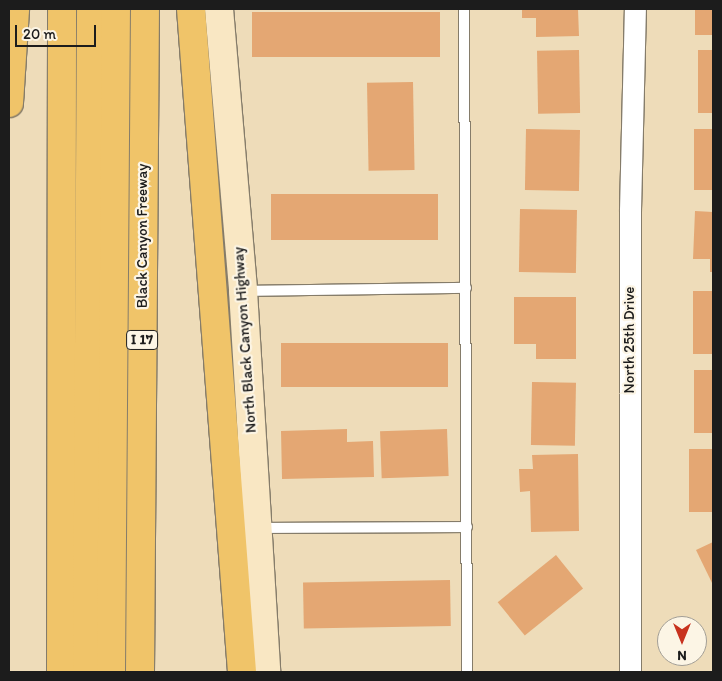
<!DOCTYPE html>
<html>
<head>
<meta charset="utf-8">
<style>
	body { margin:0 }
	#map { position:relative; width:722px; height:681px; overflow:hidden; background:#eedcb9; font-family:Itim,sans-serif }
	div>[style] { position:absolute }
	.building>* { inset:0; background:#e4a773; transform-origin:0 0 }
	.roads { filter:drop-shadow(1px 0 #857c6a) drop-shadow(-1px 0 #857c6a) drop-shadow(0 1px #857c6a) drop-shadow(0 -1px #857c6a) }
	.service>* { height:10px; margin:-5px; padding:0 5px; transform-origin:5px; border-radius:5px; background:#fff }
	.minor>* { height:21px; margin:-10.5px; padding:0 10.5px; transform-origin:10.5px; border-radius:10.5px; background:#fff }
	.secondary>* { height:28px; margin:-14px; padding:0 14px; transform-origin:14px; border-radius:14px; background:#f9e7c3 }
	.motorway>* { height:28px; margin:-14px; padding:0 14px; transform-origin:14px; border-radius:14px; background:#f0c469 }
	span { translate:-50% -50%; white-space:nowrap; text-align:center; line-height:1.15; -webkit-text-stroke:4.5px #fcf5e5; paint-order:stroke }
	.shield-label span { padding:1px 4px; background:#fcf5e5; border:1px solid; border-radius:4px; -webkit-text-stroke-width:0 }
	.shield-label { font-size:14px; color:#1c1c1c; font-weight:700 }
	.street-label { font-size:15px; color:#1c1c1c }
	.frame { position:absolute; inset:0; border:10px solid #1c1c1c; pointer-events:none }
	.north { position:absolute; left:657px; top:616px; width:50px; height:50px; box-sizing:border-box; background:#fcf5e5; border:1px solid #a29e95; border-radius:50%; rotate:180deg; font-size:14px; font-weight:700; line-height:20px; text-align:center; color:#1c1c1c }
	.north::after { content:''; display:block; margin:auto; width:18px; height:22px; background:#c8321e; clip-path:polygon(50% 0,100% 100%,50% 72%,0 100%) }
	.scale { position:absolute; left:15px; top:25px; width:81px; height:22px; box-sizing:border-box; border:2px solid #1c1c1c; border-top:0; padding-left:6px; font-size:15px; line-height:18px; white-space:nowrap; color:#1c1c1c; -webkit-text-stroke:4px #fcf5e5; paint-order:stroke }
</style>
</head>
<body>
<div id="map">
	<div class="building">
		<div style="clip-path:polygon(522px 9px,578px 9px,579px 36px,536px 37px,536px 18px,522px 18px)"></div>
		<div style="left:695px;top:9px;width:18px;height:26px"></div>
		<div style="left:440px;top:12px;width:45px;height:188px;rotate:90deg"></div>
		<div style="left:579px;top:50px;width:63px;height:42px;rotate:89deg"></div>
		<div style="left:713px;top:50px;width:63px;height:15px;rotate:90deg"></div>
		<div style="left:413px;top:82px;width:88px;height:46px;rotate:89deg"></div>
		<div style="left:526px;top:129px;width:54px;height:61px;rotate:1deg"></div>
		<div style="left:694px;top:129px;width:19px;height:61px"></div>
		<div style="left:271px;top:194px;width:167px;height:46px"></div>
		<div style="left:520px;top:209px;width:57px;height:63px;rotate:1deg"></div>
		<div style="clip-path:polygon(695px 211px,713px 212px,713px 272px,710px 272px,710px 259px,693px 259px)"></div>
		<div style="left:693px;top:291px;width:20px;height:63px"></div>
		<div style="clip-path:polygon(514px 297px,576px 297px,576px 359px,536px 359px,536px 344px,514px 344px)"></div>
		<div style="left:448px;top:343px;width:44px;height:167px;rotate:90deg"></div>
		<div style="left:713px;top:370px;width:63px;height:19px;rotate:90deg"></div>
		<div style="left:532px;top:382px;width:44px;height:63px;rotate:1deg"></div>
		<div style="clip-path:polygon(347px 429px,347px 442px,373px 441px,374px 477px,282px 479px,281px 431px)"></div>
		<div style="left:447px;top:429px;width:47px;height:67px;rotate:88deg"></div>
		<div style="left:713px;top:449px;width:63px;height:24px;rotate:90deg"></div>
		<div style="clip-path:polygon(578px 454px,579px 531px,531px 532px,530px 491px,520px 492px,519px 469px,533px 469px,532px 455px)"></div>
		<div style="clip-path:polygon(713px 542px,713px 585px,696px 550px)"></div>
		<div style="left:556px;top:555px;width:43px;height:75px;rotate:51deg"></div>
		<div style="left:450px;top:580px;width:46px;height:147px;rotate:89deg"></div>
	</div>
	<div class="roads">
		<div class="service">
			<div style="left:464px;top:9px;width:663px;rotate:89.74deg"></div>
			<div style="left:244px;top:291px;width:222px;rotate:-0.8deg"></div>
			<div style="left:258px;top:528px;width:209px;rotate:-0.3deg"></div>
		</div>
		<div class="minor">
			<div style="left:630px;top:672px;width:462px;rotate:-90deg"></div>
			<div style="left:630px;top:210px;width:201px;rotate:-88.6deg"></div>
		</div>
		<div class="secondary">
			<div style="left:219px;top:9px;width:283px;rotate:85.1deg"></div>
			<div style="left:243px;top:291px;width:382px;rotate:86.5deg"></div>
		</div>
		<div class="motorway">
			<div style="left:191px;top:9px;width:665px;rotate:85.6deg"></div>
			<div style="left:9px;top:103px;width:94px;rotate:-86.3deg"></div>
			<div style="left:61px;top:672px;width:663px;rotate:-89.91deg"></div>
			<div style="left:87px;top:672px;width:663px;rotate:-89.65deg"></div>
			<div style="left:111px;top:672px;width:663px;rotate:-89.57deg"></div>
			<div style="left:140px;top:672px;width:663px;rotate:-89.57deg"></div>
		</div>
	</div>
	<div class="shield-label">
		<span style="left:142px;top:340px">I 17</span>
	</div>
	<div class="street-label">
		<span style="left:143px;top:236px;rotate:-90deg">Black Canyon Freeway</span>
		<span style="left:245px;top:340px;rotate:-94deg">North Black Canyon Highway</span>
		<span style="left:630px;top:340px;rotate:-90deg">North 25th Drive</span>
	</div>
	<div class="frame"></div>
	<div class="north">N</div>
	<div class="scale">20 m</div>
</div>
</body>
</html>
